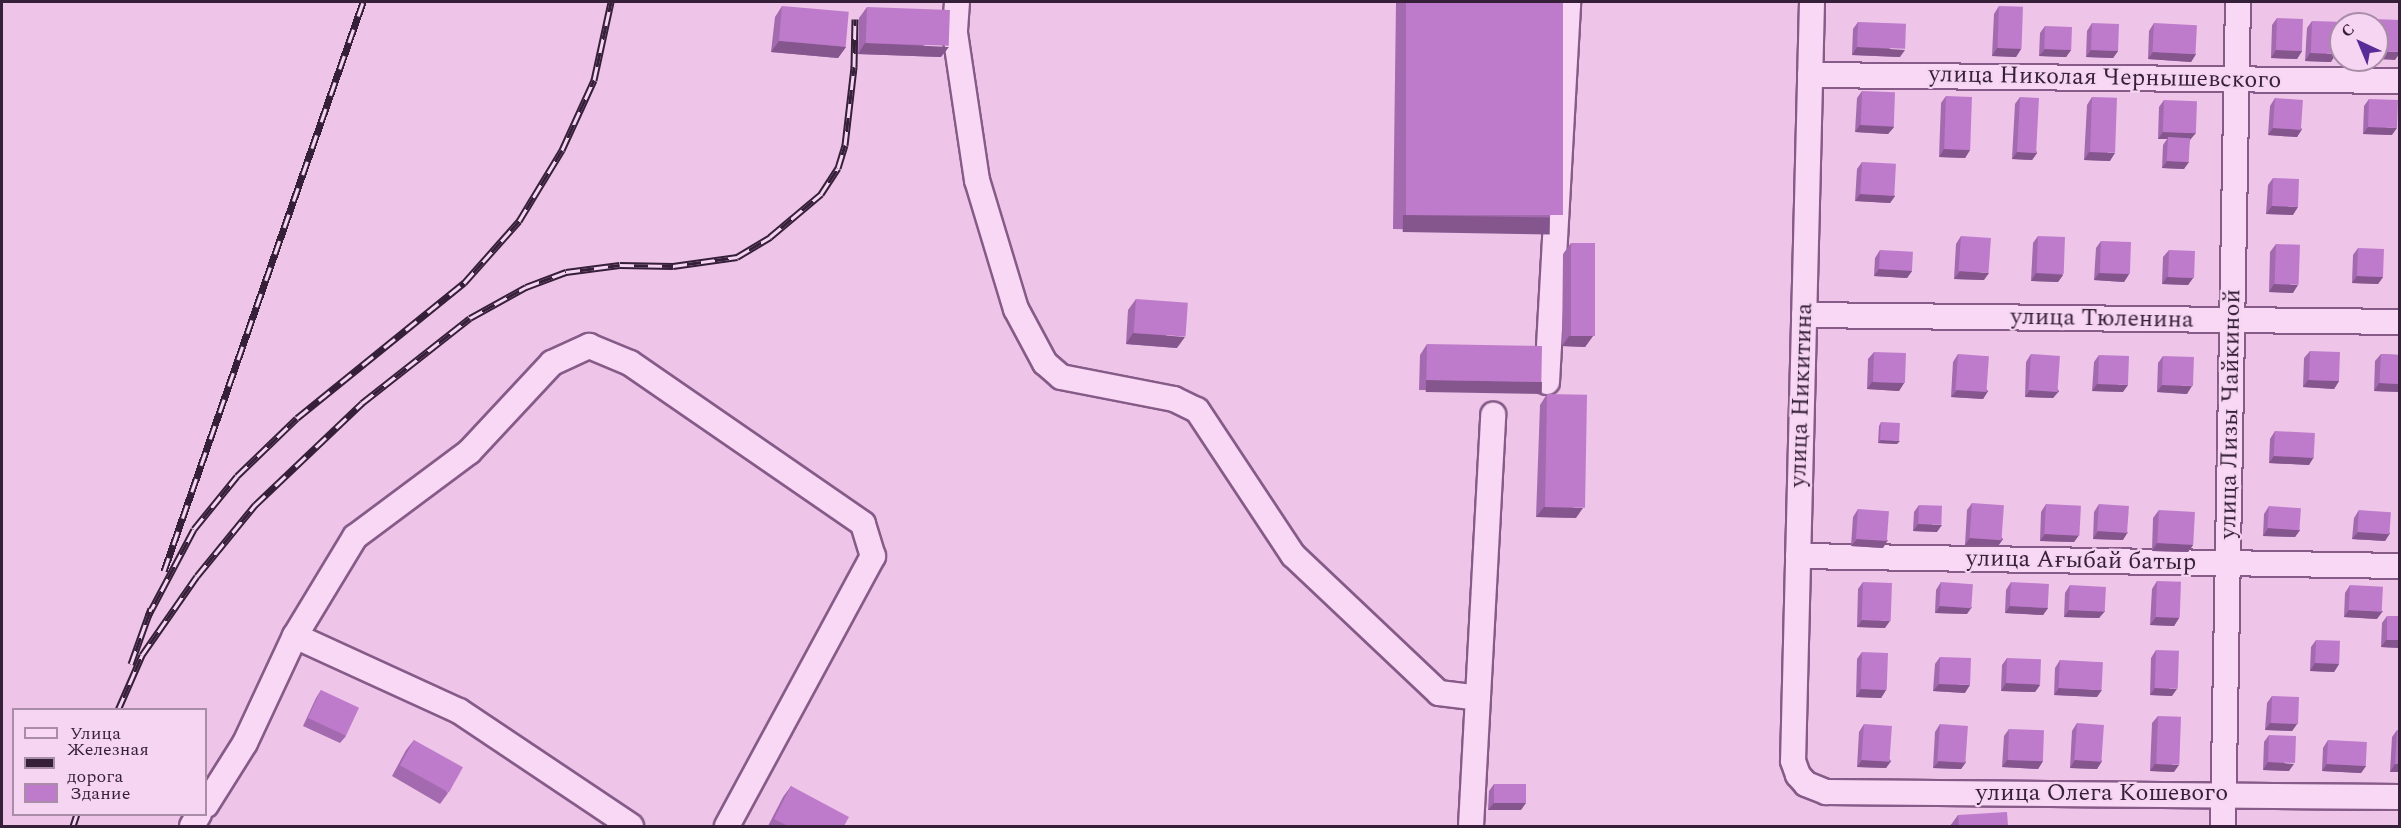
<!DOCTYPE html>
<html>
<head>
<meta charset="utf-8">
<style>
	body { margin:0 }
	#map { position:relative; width:2401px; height:828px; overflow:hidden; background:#eec5e9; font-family:Spectral,serif }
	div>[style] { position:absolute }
	.roads { filter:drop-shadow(2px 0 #865b88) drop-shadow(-2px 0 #865b88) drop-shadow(0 2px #865b88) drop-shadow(0 -2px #865b88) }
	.minor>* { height:24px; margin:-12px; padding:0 12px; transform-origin:12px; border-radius:12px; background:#f8d8f5 }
	.rail>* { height:7px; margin-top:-3.5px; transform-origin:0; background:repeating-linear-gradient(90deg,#f5d5f1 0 14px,#361f39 0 28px); box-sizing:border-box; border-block:2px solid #361f39 }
	.wall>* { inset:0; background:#a36aaf }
	.shaded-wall>* { inset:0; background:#85568e; transform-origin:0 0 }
	.building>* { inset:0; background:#be7bcb; transform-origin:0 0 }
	span { translate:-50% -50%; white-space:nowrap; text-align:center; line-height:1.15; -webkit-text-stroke:4.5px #f5d5f1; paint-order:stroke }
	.street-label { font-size:24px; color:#361f39 }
	.frame { position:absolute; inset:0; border:3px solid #361f39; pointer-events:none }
	.legend { position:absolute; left:12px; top:708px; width:195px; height:108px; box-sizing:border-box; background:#f5d5f1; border:2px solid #a98ca7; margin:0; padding:8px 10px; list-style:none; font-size:18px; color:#361f39 }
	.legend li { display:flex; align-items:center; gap:12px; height:30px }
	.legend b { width:30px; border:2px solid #a98ca7 }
	.north { position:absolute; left:2329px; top:12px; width:60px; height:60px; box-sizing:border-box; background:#f5d5f1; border:2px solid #a98ca7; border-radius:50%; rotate:316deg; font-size:16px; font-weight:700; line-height:24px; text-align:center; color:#361f39 }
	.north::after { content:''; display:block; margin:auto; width:21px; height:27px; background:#572c97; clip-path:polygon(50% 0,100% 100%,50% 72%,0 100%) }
</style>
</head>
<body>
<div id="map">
	<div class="roads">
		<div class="minor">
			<div style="left:957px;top:2px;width:31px;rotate:94deg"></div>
			<div style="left:955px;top:33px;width:149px;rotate:81.5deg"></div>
			<div style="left:977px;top:180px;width:135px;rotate:73.2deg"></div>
			<div style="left:1016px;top:309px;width:61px;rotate:61.8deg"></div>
			<div style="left:1045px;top:363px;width:21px;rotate:41deg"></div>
			<div style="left:1061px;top:377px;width:115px;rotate:11deg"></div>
			<div style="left:1174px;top:399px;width:25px;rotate:26deg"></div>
			<div style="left:1197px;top:410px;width:174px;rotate:56.5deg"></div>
			<div style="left:1293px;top:555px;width:201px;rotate:43.4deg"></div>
			<div style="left:1439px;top:693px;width:39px;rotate:7deg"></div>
			<div style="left:1812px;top:2px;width:759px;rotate:91.43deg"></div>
			<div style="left:1793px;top:761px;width:15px;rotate:70deg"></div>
			<div style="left:1798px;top:775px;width:12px;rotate:48deg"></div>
			<div style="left:1806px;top:784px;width:22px;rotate:22deg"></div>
			<div style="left:1826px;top:792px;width:574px;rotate:0.5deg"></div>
			<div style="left:1810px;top:75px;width:590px;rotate:0.58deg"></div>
			<div style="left:1804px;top:315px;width:596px;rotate:0.67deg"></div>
			<div style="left:1547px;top:382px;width:381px;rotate:-86.8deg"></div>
			<div style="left:1798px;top:556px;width:602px;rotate:0.95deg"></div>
			<div style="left:295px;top:636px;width:116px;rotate:-58.8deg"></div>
			<div style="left:355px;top:537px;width:142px;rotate:-36.7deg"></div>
			<div style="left:469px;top:452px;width:122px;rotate:-47deg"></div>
			<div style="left:552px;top:363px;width:41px;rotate:-24.7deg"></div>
			<div style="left:589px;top:346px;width:44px;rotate:22.5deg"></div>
			<div style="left:630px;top:363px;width:283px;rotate:34.6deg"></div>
			<div style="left:863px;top:524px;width:34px;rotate:73deg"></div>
			<div style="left:873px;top:556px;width:307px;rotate:118.4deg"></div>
			<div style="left:206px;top:805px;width:73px;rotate:-57.8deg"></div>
			<div style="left:245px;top:743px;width:118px;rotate:-65deg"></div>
			<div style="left:295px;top:636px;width:180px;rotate:24.6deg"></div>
			<div style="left:459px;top:711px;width:207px;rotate:33.8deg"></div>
			<div style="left:192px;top:826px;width:14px;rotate:-60deg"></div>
			<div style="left:1471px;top:826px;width:412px;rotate:-86.9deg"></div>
			<div style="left:2223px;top:826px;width:824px;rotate:-88.96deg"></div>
		</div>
	</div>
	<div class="rail">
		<div style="left:164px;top:571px;width:603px;rotate:-70.72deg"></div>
		<div style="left:148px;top:616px;width:98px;rotate:-62.1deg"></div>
		<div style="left:194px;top:529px;width:68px;rotate:-50.9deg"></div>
		<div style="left:237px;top:476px;width:83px;rotate:-44deg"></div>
		<div style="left:297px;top:418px;width:215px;rotate:-39deg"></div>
		<div style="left:464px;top:283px;width:83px;rotate:-48.4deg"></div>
		<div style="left:519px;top:221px;width:83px;rotate:-58.8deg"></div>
		<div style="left:562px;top:150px;width:77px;rotate:-65.4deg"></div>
		<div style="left:594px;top:80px;width:80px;rotate:-77.7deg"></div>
		<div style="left:131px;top:664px;width:59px;rotate:-70.3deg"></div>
		<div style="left:118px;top:710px;width:60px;rotate:-66.4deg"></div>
		<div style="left:142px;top:655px;width:96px;rotate:-55.2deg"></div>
		<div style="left:197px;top:576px;width:92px;rotate:-50.8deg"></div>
		<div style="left:255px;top:505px;width:148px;rotate:-43.6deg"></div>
		<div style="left:362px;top:403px;width:137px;rotate:-38.2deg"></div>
		<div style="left:470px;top:318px;width:64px;rotate:-29deg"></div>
		<div style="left:526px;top:287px;width:43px;rotate:-20.6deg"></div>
		<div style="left:566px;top:272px;width:54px;rotate:-7.4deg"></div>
		<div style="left:620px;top:265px;width:53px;rotate:1.1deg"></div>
		<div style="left:673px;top:266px;width:65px;rotate:-8deg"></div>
		<div style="left:737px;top:257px;width:39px;rotate:-31deg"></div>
		<div style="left:770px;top:237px;width:67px;rotate:-40.1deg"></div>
		<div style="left:821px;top:194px;width:31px;rotate:-57deg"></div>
		<div style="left:838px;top:168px;width:24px;rotate:-73deg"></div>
		<div style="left:845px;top:145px;width:79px;rotate:-83.4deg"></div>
		<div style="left:854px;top:67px;width:48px;rotate:-88.8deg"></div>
		<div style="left:73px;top:826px;width:13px;rotate:-72deg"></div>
	</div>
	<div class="wall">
		<div style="clip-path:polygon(1396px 2px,1563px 2px,1550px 218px,1540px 232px,1393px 229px)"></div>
		<div style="clip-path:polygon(782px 6px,846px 47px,838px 58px,771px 52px,775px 17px)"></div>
		<div style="clip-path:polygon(1999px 6px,2021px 49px,2016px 57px,1992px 56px,1994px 14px)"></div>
		<div style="clip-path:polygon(867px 7px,941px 57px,858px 54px,859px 18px)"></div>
		<div style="clip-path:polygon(2277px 18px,2302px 51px,2297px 59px,2271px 58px,2272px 25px)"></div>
		<div style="clip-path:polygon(2312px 21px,2331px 62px,2305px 61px,2307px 28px)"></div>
		<div style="clip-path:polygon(1858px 22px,1900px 57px,1852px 55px,1853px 29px)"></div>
		<div style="clip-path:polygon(2092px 23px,2118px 51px,2113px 58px,2086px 57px,2087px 31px)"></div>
		<div style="clip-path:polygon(2154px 23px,2196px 54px,2191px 62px,2148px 59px,2149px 31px)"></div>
		<div style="clip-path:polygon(2045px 26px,2071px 50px,2066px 57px,2039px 56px,2040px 33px)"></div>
		<div style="clip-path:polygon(1862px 91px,1894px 127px,1888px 134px,1855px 132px,1857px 98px)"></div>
		<div style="clip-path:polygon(1946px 96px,1970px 150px,1965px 158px,1939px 157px,1941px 103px)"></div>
		<div style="clip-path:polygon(2020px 97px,2037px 153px,2032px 160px,2012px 159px,2015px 104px)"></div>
		<div style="clip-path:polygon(2092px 97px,2110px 161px,2084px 160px,2087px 105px)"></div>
		<div style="clip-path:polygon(2275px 98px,2302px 129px,2297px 137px,2268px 135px,2270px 106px)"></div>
		<div style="clip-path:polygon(2369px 99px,2392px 135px,2363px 134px,2364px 106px)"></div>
		<div style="clip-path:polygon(2164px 100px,2190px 140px,2184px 169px,2162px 168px,2163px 145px,2167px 139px,2158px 139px,2159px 107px)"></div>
		<div style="clip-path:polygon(1862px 162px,1895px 196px,1890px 203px,1855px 201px,1857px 169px)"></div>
		<div style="clip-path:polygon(2273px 178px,2293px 215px,2266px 214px,2268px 185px)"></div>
		<div style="clip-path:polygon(1961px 236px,1984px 280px,1954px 279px,1956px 244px)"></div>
		<div style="clip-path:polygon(2038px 236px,2063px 275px,2058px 282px,2031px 281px,2033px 243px)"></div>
		<div style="clip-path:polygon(2101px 241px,2129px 274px,2124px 282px,2094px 280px,2096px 248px)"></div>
		<div style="clip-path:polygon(1571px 243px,1593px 336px,1585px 347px,1562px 346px,1563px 254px)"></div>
		<div style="clip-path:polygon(2276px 244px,2293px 293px,2269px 292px,2270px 252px)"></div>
		<div style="clip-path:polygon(2358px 248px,2383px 277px,2378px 284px,2352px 283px,2353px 255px)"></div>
		<div style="clip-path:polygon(1880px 250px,1912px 271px,1907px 278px,1874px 276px,1875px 258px)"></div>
		<div style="clip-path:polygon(2169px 250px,2193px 278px,2188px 285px,2162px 284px,2163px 257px)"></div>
		<div style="clip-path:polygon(1136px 299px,1177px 348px,1126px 344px,1128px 310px)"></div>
		<div style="clip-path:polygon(1427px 344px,1542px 382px,1534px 392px,1419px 390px,1420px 355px)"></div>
		<div style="clip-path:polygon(2310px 351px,2339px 381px,2334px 389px,2303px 387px,2304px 358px)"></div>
		<div style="clip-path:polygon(1874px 352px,1904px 383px,1899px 391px,1867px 389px,1868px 359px)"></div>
		<div style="clip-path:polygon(1958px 354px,1988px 391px,1983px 399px,1951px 397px,1953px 362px)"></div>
		<div style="clip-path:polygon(2031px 354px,2059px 391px,2053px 398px,2025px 397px,2026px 362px)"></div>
		<div style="clip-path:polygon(2381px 354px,2400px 355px,2400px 392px,2374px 391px,2375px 361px)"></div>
		<div style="clip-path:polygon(2099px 355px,2123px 392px,2092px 391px,2094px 362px)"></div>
		<div style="clip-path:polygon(2163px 356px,2187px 394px,2157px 392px,2158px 363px)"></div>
		<div style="clip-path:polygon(1547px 394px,1576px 518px,1536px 517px,1540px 405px)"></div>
		<div style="clip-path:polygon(1881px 422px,1897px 444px,1878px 443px,1879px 426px)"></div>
		<div style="clip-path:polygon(2275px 431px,2309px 465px,2269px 463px,2270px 439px)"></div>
		<div style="clip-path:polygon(1972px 503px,2003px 539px,1998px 546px,1965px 545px,1967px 510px)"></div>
		<div style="clip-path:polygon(2046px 504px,2079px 535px,2074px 542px,2040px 541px,2041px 512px)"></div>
		<div style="clip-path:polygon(2099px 504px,2123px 540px,2093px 539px,2094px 512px)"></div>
		<div style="clip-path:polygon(1919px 505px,1937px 532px,1913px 531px,1914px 512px)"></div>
		<div style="clip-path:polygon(2269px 506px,2300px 530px,2295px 537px,2263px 536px,2264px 514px)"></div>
		<div style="clip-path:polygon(1858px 509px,1883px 548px,1851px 546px,1853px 517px)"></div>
		<div style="clip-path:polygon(2159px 510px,2193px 545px,2188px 552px,2152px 551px,2153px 518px)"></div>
		<div style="clip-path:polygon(2359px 510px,2390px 533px,2385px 541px,2352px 539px,2354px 518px)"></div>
		<div style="clip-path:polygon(2157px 581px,2179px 618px,2174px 626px,2150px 625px,2152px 589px)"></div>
		<div style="clip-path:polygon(1863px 582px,1885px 628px,1857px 627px,1858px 589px)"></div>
		<div style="clip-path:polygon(1941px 582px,1967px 614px,1935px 613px,1936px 590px)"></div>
		<div style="clip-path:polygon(2011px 582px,2048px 608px,2043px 615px,2005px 613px,2006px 590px)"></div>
		<div style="clip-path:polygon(2070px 585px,2105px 611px,2099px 618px,2064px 617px,2065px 593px)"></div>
		<div style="clip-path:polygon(2350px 585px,2377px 619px,2344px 617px,2345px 593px)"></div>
		<div style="clip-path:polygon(2387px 616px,2400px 616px,2400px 648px,2381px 647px,2382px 623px)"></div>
		<div style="clip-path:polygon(2316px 640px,2339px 664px,2334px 672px,2310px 671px,2311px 647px)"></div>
		<div style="clip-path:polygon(2156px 650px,2172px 696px,2150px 695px,2151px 658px)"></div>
		<div style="clip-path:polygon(1862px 652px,1886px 690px,1881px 698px,1856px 697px,1857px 659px)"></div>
		<div style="clip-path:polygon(1940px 657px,1965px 693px,1933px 691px,1935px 664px)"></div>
		<div style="clip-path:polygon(2007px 658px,2040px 685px,2035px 692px,2001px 691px,2002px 665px)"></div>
		<div style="clip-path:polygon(2060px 660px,2097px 697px,2054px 695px,2055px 668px)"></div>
		<div style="clip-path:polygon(321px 690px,346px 736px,340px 743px,303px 726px,316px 698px)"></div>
		<div style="clip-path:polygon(2272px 696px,2297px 724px,2292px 731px,2265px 730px,2267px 703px)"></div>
		<div style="clip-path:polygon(2158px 716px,2174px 772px,2150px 771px,2152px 723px)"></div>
		<div style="clip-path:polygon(2077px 723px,2102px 761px,2097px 769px,2070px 768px,2072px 731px)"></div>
		<div style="clip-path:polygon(1864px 724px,1891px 761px,1886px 768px,1857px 767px,1859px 732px)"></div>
		<div style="clip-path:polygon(1940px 724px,1966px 762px,1961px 769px,1933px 768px,1935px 732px)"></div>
		<div style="clip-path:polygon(2009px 729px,2043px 761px,2038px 769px,2002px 767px,2004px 736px)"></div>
		<div style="clip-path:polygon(2397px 730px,2400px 772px,2390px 772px,2392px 737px)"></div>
		<div style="clip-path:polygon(2269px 735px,2289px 771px,2263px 770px,2264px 742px)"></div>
		<div style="clip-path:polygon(414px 740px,448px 793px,440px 804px,392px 776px,406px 750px)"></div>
		<div style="clip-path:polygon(2328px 740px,2366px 766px,2361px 773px,2322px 771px,2323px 748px)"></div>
		<div style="clip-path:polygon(1494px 784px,1521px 810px,1488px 810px,1489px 791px)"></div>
		<div style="clip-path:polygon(791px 786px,844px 826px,768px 826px,783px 797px)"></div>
		<div style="clip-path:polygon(1958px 815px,2008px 826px,1950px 826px)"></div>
	</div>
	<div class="shaded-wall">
		<div style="clip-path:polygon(779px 41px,846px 47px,838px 58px,771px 52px)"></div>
		<div style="clip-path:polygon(865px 43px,949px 47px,941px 57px,858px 54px)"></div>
		<div style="clip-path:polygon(1857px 47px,1905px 50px,1900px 57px,1852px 55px)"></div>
		<div style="clip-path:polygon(1997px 48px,2021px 49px,2016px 57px,1992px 56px)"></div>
		<div style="clip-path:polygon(2045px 49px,2071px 50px,2066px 57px,2039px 56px)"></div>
		<div style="clip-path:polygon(2091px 50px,2118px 51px,2113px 58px,2086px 57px)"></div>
		<div style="clip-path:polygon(2276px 50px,2302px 51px,2297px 59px,2271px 58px)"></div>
		<div style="clip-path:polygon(2377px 51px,2400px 52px,2400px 53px,2395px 60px,2377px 59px)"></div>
		<div style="clip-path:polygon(2153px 52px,2196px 54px,2191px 62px,2148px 59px)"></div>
		<div style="clip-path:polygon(2310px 53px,2336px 54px,2331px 62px,2305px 61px)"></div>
		<div style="clip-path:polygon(1860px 125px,1894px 127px,1888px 134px,1855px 132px)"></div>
		<div style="clip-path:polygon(2368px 127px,2397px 128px,2392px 135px,2363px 134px)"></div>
		<div style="clip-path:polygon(2273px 128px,2302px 129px,2297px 137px,2268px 135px)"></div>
		<div style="clip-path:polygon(2163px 132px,2196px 133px,2190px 140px,2168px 137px,2167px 139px,2158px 139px)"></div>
		<div style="clip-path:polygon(1944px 149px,1970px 150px,1965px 158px,1939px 157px)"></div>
		<div style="clip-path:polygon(2017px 152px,2037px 153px,2032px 160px,2012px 159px)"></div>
		<div style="clip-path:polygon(2089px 152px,2115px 153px,2110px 161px,2084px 160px)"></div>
		<div style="clip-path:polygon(2167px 161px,2189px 162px,2184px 169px,2162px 168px)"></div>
		<div style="clip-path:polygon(1860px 194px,1895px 196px,1890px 203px,1855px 201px)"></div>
		<div style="clip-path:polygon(2272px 206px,2298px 207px,2293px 215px,2266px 214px)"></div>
		<div style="left:1403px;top:215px;width:147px;height:17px;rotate:1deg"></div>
		<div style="clip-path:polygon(1879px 269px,1912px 271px,1907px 278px,1874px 276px)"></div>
		<div style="clip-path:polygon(1960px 271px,1989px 273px,1984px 280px,1954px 279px)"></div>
		<div style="clip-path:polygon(2036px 273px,2063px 275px,2058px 282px,2031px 281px)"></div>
		<div style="clip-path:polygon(2099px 273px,2129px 274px,2124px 282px,2094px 280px)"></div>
		<div style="clip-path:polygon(2357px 276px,2383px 277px,2378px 284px,2352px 283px)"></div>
		<div style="clip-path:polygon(2167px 277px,2193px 278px,2188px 285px,2162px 284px)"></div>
		<div style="clip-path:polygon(2274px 284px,2298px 285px,2293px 293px,2269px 292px)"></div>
		<div style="clip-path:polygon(1133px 333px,1185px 337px,1177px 348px,1126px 344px)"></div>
		<div style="clip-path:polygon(1569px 336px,1593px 336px,1585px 347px,1562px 346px)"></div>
		<div style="left:1426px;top:380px;width:116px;height:12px;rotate:1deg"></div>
		<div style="clip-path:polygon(2308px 380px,2339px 381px,2334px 389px,2303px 387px)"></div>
		<div style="clip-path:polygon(1872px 382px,1904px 383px,1899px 391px,1867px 389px)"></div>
		<div style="clip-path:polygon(2379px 383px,2400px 384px,2400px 392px,2374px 391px)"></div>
		<div style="clip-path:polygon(2097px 384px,2128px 385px,2123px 392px,2092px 391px)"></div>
		<div style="clip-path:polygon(2162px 385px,2192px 386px,2187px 394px,2157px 392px)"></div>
		<div style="clip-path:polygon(1957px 390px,1988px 391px,1983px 399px,1951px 397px)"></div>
		<div style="clip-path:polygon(2030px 390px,2059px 391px,2053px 398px,2025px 397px)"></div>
		<div style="clip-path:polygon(1881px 440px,1900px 441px,1897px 444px,1878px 443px)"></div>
		<div style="clip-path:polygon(2274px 456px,2314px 457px,2309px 465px,2269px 463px)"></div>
		<div style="clip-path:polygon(1544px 507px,1583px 508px,1576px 518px,1536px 517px)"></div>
		<div style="clip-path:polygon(1918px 524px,1942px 525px,1937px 532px,1913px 531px)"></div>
		<div style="clip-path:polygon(2268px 528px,2300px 530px,2295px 537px,2263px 536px)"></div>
		<div style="clip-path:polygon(2098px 531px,2128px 532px,2123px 540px,2093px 539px)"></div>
		<div style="clip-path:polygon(2358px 532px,2390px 533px,2385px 541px,2352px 539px)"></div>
		<div style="clip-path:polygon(2045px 534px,2079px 535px,2074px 542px,2040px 541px)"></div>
		<div style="clip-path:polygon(1970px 538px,2003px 539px,1998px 546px,1965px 545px)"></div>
		<div style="clip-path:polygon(1857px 539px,1888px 540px,1883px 548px,1851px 546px)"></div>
		<div style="clip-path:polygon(2157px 543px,2193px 545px,2188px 552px,2152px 551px)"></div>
		<div style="clip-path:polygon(1940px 606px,1972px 607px,1967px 614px,1935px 613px)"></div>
		<div style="clip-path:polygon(2010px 606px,2048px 608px,2043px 615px,2005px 613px)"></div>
		<div style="clip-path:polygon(2069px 610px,2105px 611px,2099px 618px,2064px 617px)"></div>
		<div style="clip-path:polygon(2349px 610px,2383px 611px,2377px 619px,2344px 617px)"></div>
		<div style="clip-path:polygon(2156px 617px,2179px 618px,2174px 626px,2150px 625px)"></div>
		<div style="clip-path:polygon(1862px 620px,1890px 621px,1885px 628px,1857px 627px)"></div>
		<div style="clip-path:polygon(2386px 640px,2400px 640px,2400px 648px,2381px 647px)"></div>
		<div style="clip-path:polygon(2315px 663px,2339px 664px,2334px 672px,2310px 671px)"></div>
		<div style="clip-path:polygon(2006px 683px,2040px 685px,2035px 692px,2001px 691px)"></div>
		<div style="clip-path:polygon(1939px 684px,1970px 685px,1965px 693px,1933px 691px)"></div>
		<div style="clip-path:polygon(2059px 688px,2102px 690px,2097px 697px,2054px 695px)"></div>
		<div style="clip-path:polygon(2155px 688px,2177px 689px,2172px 696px,2150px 695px)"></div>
		<div style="clip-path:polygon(1861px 689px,1886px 690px,1881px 698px,1856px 697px)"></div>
		<div style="clip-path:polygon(2270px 723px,2297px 724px,2292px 731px,2265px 730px)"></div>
		<div style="clip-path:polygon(1862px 760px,1891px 761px,1886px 768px,1857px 767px)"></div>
		<div style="clip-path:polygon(2007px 760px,2043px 761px,2038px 769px,2002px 767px)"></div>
		<div style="clip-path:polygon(2075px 760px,2102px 761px,2097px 769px,2070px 768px)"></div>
		<div style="clip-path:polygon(1939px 761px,1966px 762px,1961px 769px,1933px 768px)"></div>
		<div style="clip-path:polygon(2268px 762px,2294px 764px,2289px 771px,2263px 770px)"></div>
		<div style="clip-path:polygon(2155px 764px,2179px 765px,2174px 772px,2150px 771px)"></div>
		<div style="clip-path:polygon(2327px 764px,2366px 766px,2361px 773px,2322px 771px)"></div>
		<div style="clip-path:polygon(2395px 764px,2400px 764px,2400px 772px,2390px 772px)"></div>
		<div style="clip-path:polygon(1494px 803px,1526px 803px,1521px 810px,1488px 810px)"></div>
	</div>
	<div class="building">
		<div style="left:1406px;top:2px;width:157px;height:213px"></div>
		<div style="left:782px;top:6px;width:67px;height:35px;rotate:5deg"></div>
		<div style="left:1999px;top:6px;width:24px;height:42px;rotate:2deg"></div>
		<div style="left:867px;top:7px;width:83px;height:36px;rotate:2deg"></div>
		<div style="left:2277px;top:18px;width:26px;height:32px;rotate:2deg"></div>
		<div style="clip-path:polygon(2372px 19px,2400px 20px,2400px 52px,2377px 51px,2377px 24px,2372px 24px)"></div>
		<div style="left:2312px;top:21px;width:25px;height:32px;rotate:2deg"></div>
		<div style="left:1858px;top:22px;width:48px;height:25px;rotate:2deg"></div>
		<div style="left:2092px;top:23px;width:27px;height:27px;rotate:2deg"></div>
		<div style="left:2154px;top:23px;width:43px;height:29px;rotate:3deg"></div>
		<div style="left:2045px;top:26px;width:27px;height:23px;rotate:2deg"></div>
		<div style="left:1862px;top:91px;width:33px;height:34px;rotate:2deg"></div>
		<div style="left:1946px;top:96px;width:26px;height:53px;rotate:2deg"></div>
		<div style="left:2020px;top:97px;width:19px;height:55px;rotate:3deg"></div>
		<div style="left:2092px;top:97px;width:25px;height:55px;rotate:2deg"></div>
		<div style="left:2275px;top:98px;width:28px;height:30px;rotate:4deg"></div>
		<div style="left:2369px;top:99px;width:29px;height:28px;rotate:2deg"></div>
		<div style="left:2164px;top:100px;width:33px;height:32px;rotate:2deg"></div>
		<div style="left:2168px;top:137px;width:22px;height:24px;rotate:3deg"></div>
		<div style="left:1862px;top:162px;width:34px;height:32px;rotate:3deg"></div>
		<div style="left:2273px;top:178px;width:26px;height:28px;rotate:2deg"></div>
		<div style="left:1961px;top:236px;width:30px;height:35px;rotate:4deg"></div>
		<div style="left:2038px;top:236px;width:27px;height:37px;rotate:2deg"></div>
		<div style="left:2101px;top:241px;width:30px;height:32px;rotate:2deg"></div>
		<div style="left:1571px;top:243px;width:24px;height:93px"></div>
		<div style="left:2276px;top:244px;width:24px;height:40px;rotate:2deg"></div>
		<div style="left:2358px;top:248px;width:26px;height:28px;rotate:2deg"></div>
		<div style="left:1880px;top:250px;width:33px;height:19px;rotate:3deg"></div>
		<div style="left:2169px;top:250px;width:26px;height:27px;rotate:2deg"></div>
		<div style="left:1136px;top:299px;width:52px;height:34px;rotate:4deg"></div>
		<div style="left:1427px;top:344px;width:115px;height:36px;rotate:1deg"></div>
		<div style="left:2310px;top:351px;width:30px;height:29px;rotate:2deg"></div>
		<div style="left:1874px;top:352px;width:32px;height:30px;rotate:2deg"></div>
		<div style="left:1958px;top:354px;width:31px;height:36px;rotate:4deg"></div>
		<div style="left:2031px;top:354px;width:29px;height:36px;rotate:4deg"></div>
		<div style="left:2381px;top:354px;width:19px;height:29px;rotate:3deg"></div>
		<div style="left:2099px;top:355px;width:30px;height:29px;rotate:2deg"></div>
		<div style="left:2163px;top:356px;width:31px;height:29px;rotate:2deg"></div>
		<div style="left:1547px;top:394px;width:40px;height:113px;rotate:1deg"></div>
		<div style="left:1881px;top:422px;width:19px;height:18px;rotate:3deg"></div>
		<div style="left:2275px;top:431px;width:40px;height:25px;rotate:3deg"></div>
		<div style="left:1972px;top:503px;width:32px;height:35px;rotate:4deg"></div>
		<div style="left:2046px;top:504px;width:35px;height:30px;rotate:3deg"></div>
		<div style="left:2099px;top:504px;width:30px;height:27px;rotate:4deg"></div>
		<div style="left:1919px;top:505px;width:23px;height:19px;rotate:2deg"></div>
		<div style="left:2269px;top:506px;width:32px;height:22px;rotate:4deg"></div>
		<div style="left:1858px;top:509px;width:31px;height:30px;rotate:4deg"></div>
		<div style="left:2159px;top:510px;width:36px;height:33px;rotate:3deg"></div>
		<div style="left:2359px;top:510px;width:32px;height:22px;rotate:4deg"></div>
		<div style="left:2157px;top:581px;width:24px;height:36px;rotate:2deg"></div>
		<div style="left:1863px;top:582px;width:29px;height:38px;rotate:2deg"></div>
		<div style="left:1941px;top:582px;width:32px;height:24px;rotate:4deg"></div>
		<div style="left:2011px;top:582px;width:38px;height:24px;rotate:3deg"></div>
		<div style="left:2070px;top:585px;width:36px;height:25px;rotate:3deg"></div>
		<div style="left:2350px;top:585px;width:33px;height:25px;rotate:3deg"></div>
		<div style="left:2387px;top:616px;width:13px;height:24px"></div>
		<div style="left:2316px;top:640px;width:24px;height:23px;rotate:2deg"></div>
		<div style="left:2156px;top:650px;width:23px;height:38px;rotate:2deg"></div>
		<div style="left:1862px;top:652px;width:26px;height:37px;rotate:2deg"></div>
		<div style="left:1940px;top:657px;width:31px;height:27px;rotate:2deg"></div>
		<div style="left:2007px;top:658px;width:34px;height:25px;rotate:2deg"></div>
		<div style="left:2060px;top:660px;width:43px;height:28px;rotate:3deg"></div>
		<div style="left:321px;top:690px;width:42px;height:31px;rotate:25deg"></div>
		<div style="left:2272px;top:696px;width:27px;height:27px;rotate:2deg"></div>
		<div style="left:2158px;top:716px;width:23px;height:48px;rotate:2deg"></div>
		<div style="left:2077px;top:723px;width:27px;height:37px;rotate:4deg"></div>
		<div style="left:1864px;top:724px;width:28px;height:36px;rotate:4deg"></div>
		<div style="left:1940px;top:724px;width:28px;height:37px;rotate:4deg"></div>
		<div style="left:2009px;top:729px;width:35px;height:31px;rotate:2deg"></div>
		<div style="clip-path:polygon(2397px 730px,2400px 730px,2400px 764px,2395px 764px)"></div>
		<div style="left:2269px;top:735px;width:27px;height:27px;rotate:2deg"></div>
		<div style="left:414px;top:740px;width:56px;height:29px;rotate:29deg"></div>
		<div style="left:2328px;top:740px;width:39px;height:24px;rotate:3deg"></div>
		<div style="left:1494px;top:784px;width:32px;height:19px"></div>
		<div style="clip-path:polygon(791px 786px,849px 817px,844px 826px,788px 826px,774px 819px)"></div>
		<div style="clip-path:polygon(2007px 812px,2008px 826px,1959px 826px,1958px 815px)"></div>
	</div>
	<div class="street-label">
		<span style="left:2105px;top:78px;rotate:1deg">улица Николая Чернышевского</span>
		<span style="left:2102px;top:319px;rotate:1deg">улица Тюленина</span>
		<span style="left:1802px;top:395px;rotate:-88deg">улица Никитина</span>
		<span style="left:2231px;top:414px;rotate:-89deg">улица Лизы Чайкиной</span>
		<span style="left:2081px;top:561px;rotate:1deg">улица Ағыбай батыр</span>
		<span style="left:2102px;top:794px">улица Олега Кошевого</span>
	</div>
	<div class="frame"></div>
	<ul class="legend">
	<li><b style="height:8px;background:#f8d8f5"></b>Улица</li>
	<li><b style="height:8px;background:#361f39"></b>Железная дорога</li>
	<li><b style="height:16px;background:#be7bcb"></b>Здание</li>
	</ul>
	<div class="north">С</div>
</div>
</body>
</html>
